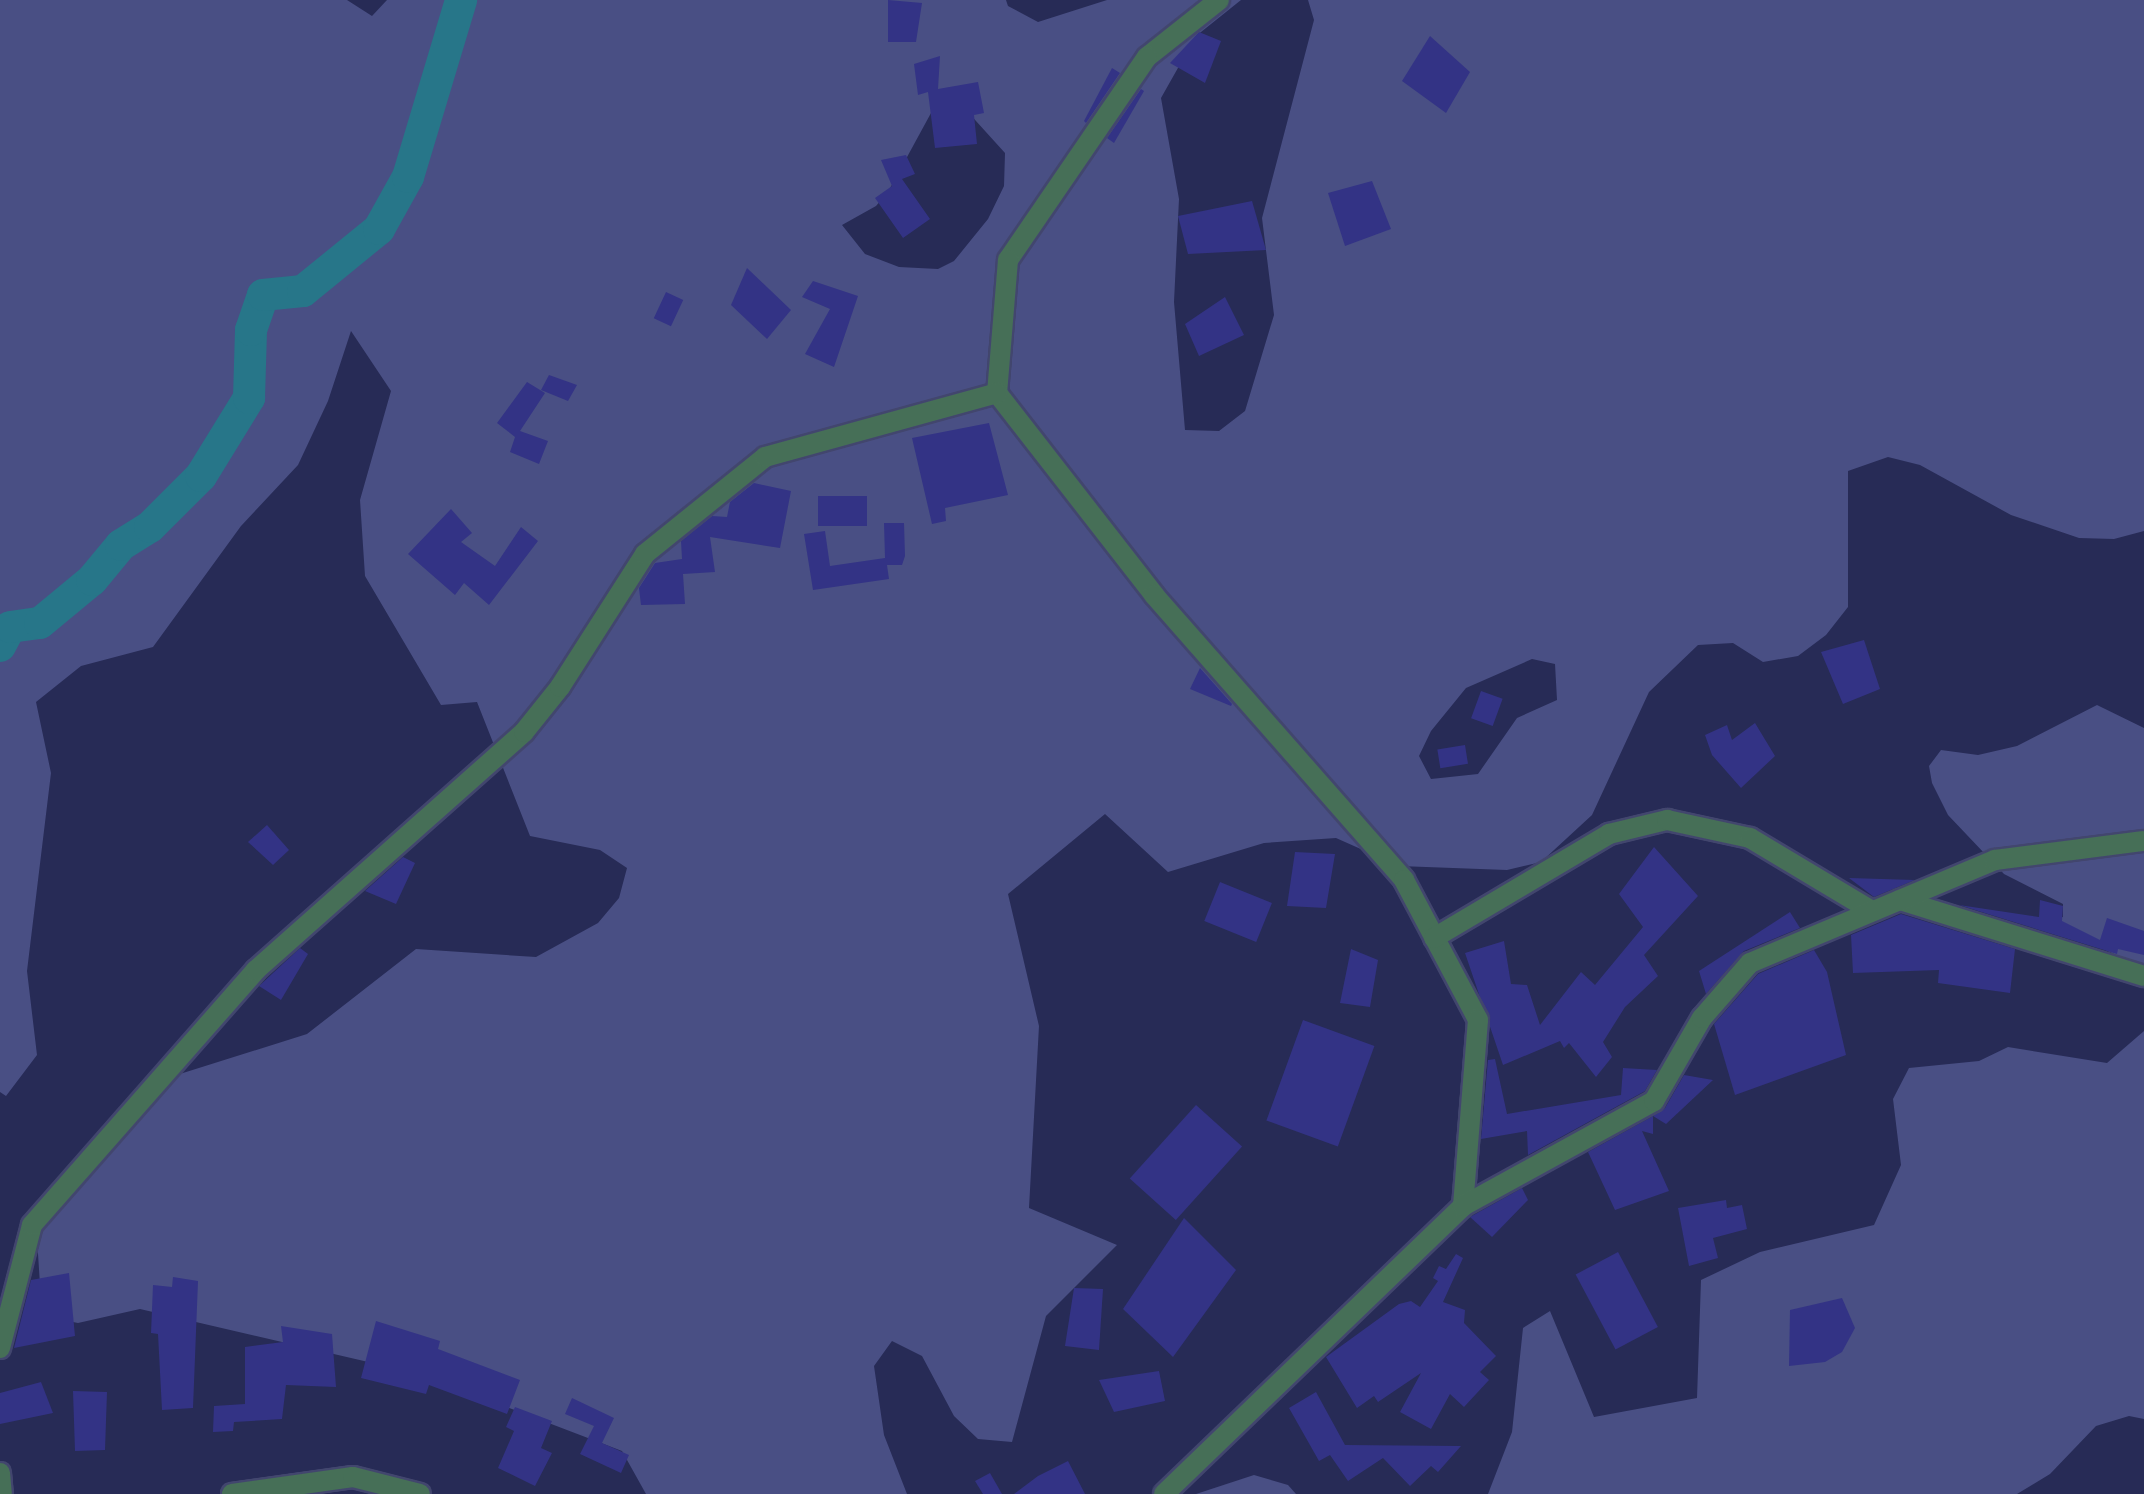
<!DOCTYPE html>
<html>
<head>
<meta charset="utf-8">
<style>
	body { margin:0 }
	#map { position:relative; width:2144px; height:1494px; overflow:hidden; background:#272b56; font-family:"PT Sans Narrow",sans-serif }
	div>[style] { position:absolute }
	.green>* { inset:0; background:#494f84 }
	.river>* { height:32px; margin:-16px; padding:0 16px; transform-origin:16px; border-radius:16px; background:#277689 }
	.building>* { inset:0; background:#333385; transform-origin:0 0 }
	.roads { filter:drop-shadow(2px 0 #42466e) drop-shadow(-2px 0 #42466e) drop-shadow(0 2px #42466e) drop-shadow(0 -2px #42466e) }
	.minor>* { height:20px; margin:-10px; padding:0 10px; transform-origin:10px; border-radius:10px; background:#466f57 }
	span { translate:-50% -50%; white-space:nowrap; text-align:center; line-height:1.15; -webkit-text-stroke:7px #1e204b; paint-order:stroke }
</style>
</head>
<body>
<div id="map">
	<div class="green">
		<div style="clip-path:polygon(evenodd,0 0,347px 0,372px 16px,387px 0,1006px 0,1008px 6px,1038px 22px,1107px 0,1241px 0,1196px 36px,1161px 98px,1179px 199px,1174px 302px,1185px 430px,1219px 431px,1245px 411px,1274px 315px,1262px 218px,1314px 20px,1308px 0,2144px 0,2144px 531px,2114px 539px,2079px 538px,2011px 515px,1920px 465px,1888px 457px,1848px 471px,1848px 607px,1826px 635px,1798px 656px,1763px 662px,1733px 643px,1698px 645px,1649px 692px,1592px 815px,1541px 862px,1507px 870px,1399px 866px,1336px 838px,1264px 843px,1168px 872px,1105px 814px,1008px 894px,1039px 1026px,1029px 1208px,1117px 1245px,1046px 1316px,1012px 1442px,978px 1439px,954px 1416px,922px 1356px,892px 1341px,874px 1366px,884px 1435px,907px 1494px,646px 1494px,622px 1451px,420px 1374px,140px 1309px,78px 1323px,42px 1316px,35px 1207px,148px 1084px,307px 1034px,416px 949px,536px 957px,598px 923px,619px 898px,627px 868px,600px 850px,530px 836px,477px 702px,441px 705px,365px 576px,360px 500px,391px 391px,351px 331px,328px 401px,298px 465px,241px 526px,153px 647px,81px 666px,36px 702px,51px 773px,27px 971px,37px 1055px,6px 1096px,0 1092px,0 0,937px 102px,966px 110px,1005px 153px,1004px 186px,988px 219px,954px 261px,938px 269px,899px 267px,865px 254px,842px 225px,876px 206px,888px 192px,937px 102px,0 0,1532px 659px,1555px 664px,1557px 700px,1517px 718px,1478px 774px,1431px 779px,1419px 756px,1431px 731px,1466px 688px,1532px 659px)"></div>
		<div style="clip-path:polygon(2097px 705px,2144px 728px,2144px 976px,2135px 964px,2043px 920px,2063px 917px,2063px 904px,2004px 874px,1948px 815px,1932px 783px,1929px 766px,1941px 750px,1978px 755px,2017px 746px)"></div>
		<div style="clip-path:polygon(2144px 1031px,2144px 1419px,2129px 1416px,2096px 1426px,2050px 1474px,2017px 1494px,1488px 1494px,1512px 1432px,1523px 1328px,1550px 1311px,1594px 1417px,1697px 1398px,1701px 1280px,1760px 1252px,1874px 1225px,1901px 1165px,1893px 1099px,1909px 1068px,1979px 1061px,2008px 1047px,2107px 1063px)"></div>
		<div style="clip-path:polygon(1254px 1475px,1288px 1485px,1296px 1494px,1196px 1494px)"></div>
	</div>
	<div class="river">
		<div style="left:0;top:646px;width:21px;rotate:-62deg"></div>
		<div style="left:10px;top:627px;width:30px;rotate:-8deg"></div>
		<div style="left:40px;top:623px;width:67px;rotate:-39.6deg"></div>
		<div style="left:92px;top:580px;width:45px;rotate:-50.4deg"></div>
		<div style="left:121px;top:545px;width:34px;rotate:-32deg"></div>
		<div style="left:150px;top:527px;width:72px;rotate:-45deg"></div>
		<div style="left:201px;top:476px;width:92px;rotate:-58.4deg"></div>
		<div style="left:249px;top:398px;width:68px;rotate:-88.3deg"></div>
		<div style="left:251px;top:330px;width:37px;rotate:-71deg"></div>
		<div style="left:263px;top:295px;width:40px;rotate:-5.7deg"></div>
		<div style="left:303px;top:291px;width:98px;rotate:-39.2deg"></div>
		<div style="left:379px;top:229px;width:60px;rotate:-60.9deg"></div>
		<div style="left:408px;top:177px;width:185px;rotate:-73.3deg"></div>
	</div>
	<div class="building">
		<div style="clip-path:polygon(888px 0,922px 3px,916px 42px,888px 42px)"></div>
		<div style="clip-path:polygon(1199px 32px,1221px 41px,1205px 83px,1170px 63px)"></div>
		<div style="clip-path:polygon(1430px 36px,1470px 72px,1446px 113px,1402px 81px)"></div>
		<div style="clip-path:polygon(940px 56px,938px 89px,978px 82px,984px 113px,974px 115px,977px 144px,935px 148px,928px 92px,918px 95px,914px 64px)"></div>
		<div style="clip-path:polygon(1112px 68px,1120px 73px,1086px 123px,1084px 121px)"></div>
		<div style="clip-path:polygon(1141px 89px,1144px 91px,1114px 143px,1107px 138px)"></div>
		<div style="clip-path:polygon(906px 155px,915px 174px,902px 179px,930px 219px,903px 238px,875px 198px,892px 186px,881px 160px)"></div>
		<div style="clip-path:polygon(1372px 181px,1391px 229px,1345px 246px,1328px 193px)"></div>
		<div style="clip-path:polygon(1252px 201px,1266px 250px,1188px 254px,1178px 216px)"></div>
		<div style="clip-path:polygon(747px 268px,791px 310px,767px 339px,731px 305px)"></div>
		<div style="clip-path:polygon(813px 281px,858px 296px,834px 367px,805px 354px,830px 309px,802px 297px)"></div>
		<div style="left:666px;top:292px;width:19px;height:29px;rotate:25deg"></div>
		<div style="clip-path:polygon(1225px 297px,1244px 335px,1199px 356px,1185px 324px)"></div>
		<div style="clip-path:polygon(549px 375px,577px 385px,568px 401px,541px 390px)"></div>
		<div style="clip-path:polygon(527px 382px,545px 393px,520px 431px,548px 441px,539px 464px,510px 452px,515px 437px,497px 423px)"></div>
		<div style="clip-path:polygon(989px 423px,1008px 495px,945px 508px,946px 521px,932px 524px,912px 438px)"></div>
		<div style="clip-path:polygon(754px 483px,791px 491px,780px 548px,710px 537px,715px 572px,683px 574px,685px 604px,641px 605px,639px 588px,655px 563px,682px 559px,681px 541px,712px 516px,727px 517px,730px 502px)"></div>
		<div style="left:818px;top:496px;width:49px;height:30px"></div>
		<div style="clip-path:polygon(451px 509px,472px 533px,461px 542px,495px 566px,521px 527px,538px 541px,489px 605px,464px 583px,455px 595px,408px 554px)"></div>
		<div style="clip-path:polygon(884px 523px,904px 523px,905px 556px,902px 565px,887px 565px,889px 579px,813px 590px,804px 534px,825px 531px,830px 566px,885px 558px)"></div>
		<div style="clip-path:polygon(1864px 640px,1880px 689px,1843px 704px,1821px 652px)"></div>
		<div style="clip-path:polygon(1200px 668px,1232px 704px,1231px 706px,1190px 689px)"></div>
		<div style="left:1481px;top:691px;width:23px;height:29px;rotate:20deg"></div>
		<div style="clip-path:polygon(1755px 723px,1775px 756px,1741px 788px,1712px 755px,1705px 735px,1727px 725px,1732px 740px)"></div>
		<div style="left:1465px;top:745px;width:19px;height:28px;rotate:81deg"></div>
		<div style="clip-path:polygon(267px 825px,289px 850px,273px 865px,248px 842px)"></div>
		<div style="clip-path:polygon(1654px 847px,1698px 896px,1644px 955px,1658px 976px,1625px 1007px,1603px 1042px,1612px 1057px,1596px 1077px,1569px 1043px,1564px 1048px,1560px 1041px,1503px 1065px,1465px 953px,1504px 941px,1511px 984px,1527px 985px,1540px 1025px,1581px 972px,1595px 985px,1643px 927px,1619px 894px)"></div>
		<div style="clip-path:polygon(1295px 852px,1335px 854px,1326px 908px,1287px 906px)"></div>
		<div style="clip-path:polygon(403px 857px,415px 863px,396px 904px,365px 891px)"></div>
		<div style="clip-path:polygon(1849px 878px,1915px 880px,1874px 897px)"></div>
		<div style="left:1220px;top:882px;width:56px;height:42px;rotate:22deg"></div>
		<div style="clip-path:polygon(2040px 900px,2063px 906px,2062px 921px,2100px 940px,2107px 918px,2144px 931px,2144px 955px,2118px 949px,2117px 954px,1959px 905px,2039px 917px)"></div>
		<div style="clip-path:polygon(1790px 912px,1800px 928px,1744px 951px,1706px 994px,1699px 971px)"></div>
		<div style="clip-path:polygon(1901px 914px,2015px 949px,2010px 993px,1938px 983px,1939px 970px,1853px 973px,1851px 935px)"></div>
		<div style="clip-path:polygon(300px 948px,308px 954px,281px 1000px,259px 986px)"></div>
		<div style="clip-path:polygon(1351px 949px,1378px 960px,1370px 1007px,1340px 1003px)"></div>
		<div style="clip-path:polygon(1814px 950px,1827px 972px,1846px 1055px,1735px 1095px,1714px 1024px,1758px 974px)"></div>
		<div style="left:1303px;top:1020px;width:76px;height:107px;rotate:20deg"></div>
		<div style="clip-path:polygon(1495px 1059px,1507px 1114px,1621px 1095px,1623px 1068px,1657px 1070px,1645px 1091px,1528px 1155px,1527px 1131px,1481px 1139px,1488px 1060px)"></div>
		<div style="clip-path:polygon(1684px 1075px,1713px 1080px,1666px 1124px,1653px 1116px,1665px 1108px)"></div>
		<div style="left:1196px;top:1105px;width:62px;height:99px;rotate:42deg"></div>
		<div style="clip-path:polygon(1653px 1116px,1653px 1134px,1642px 1131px,1669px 1191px,1615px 1210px,1588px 1152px)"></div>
		<div style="clip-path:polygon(1522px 1188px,1528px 1200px,1492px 1237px,1470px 1217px)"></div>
		<div style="clip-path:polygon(1726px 1200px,1727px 1208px,1742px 1205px,1747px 1229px,1713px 1238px,1718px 1258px,1689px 1266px,1678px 1208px)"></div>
		<div style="clip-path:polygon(1184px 1218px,1236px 1270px,1173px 1357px,1123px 1309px)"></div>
		<div style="left:1618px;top:1252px;width:85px;height:48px;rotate:62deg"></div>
		<div style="clip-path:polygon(1456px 1254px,1463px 1258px,1443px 1302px,1465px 1310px,1464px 1323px,1496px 1356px,1480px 1372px,1489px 1380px,1464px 1407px,1450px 1394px,1431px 1429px,1400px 1412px,1421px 1373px,1378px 1402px,1374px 1396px,1357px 1408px,1326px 1357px,1399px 1304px,1411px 1301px,1420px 1307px,1438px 1281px,1433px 1278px,1439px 1266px,1446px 1269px)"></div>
		<div style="clip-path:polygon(69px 1273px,75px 1336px,14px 1348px,31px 1280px)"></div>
		<div style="clip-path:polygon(173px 1277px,198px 1281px,193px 1408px,162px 1410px,158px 1334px,151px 1333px,153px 1285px,172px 1287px)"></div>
		<div style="clip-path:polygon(1074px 1288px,1103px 1289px,1099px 1350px,1065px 1346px)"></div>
		<div style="clip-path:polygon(1842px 1298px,1855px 1328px,1842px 1352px,1825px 1362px,1789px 1366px,1790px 1310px)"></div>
		<div style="clip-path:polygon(376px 1321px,440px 1341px,438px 1349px,520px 1380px,507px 1414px,429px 1385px,426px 1394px,361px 1378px)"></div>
		<div style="clip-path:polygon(281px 1326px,332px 1334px,336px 1387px,286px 1385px,282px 1419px,234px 1422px,233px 1431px,213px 1432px,214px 1406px,245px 1404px,245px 1347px,283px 1342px)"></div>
		<div style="clip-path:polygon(1159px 1371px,1165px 1401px,1114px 1412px,1099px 1380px)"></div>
		<div style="clip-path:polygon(41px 1382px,53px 1413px,0 1424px,0 1393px)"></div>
		<div style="clip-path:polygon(73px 1391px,107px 1392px,105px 1450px,75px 1451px)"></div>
		<div style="clip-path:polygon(1316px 1392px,1345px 1445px,1461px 1446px,1438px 1472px,1431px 1466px,1410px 1486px,1383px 1458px,1348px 1481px,1330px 1455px,1319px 1461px,1289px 1408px)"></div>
		<div style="clip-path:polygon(572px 1398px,614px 1418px,602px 1443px,629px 1455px,621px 1473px,580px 1454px,594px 1426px,565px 1414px)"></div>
		<div style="clip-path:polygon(515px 1407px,552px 1421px,541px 1448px,552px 1453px,535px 1486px,498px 1468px,514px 1431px,506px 1427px)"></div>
		<div style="clip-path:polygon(1068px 1461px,1085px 1494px,1014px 1494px,1038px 1476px)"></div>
		<div style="clip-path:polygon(990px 1473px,1002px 1494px,983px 1494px,975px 1481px)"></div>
	</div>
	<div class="roads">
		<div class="minor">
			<div style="left:1219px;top:0;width:92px;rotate:141.6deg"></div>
			<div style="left:1147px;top:57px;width:246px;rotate:124.4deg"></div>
			<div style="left:1008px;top:260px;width:133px;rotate:94.7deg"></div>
			<div style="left:997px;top:393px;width:256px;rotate:52.1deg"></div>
			<div style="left:1154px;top:595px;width:379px;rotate:48.7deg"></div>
			<div style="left:1404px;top:880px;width:158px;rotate:62.1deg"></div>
			<div style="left:1478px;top:1020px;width:187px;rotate:94.6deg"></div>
			<div style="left:1900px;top:900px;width:256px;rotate:17.3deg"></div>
			<div style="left:1434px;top:938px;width:204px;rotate:-30.7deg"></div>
			<div style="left:1609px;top:834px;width:60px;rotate:-13.6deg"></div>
			<div style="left:1667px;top:820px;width:85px;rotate:12.2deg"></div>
			<div style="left:1750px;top:838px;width:142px;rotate:30.9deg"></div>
			<div style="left:0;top:1348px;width:127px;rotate:-75.4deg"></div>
			<div style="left:32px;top:1225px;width:339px;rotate:-48.7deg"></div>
			<div style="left:256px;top:970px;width:358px;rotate:-41.6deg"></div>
			<div style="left:524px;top:732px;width:58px;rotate:-51.3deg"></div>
			<div style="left:560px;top:687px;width:158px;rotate:-57.4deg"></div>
			<div style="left:645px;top:554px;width:154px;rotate:-38.9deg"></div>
			<div style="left:765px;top:457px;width:241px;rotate:-15.4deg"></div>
			<div style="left:0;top:1473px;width:21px;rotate:85deg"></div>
			<div style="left:232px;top:1494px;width:122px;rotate:-8deg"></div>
			<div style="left:353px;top:1477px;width:69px;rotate:14.2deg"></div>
			<div style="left:1164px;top:1494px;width:415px;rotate:-43.9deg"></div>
			<div style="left:1463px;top:1206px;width:218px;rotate:-28.8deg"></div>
			<div style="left:1654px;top:1101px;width:96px;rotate:-60deg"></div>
			<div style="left:1702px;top:1018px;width:73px;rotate:-48.9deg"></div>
			<div style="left:1750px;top:963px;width:266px;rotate:-22.8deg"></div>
			<div style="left:1995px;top:860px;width:150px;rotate:-7.3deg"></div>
		</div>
	</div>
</div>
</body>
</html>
